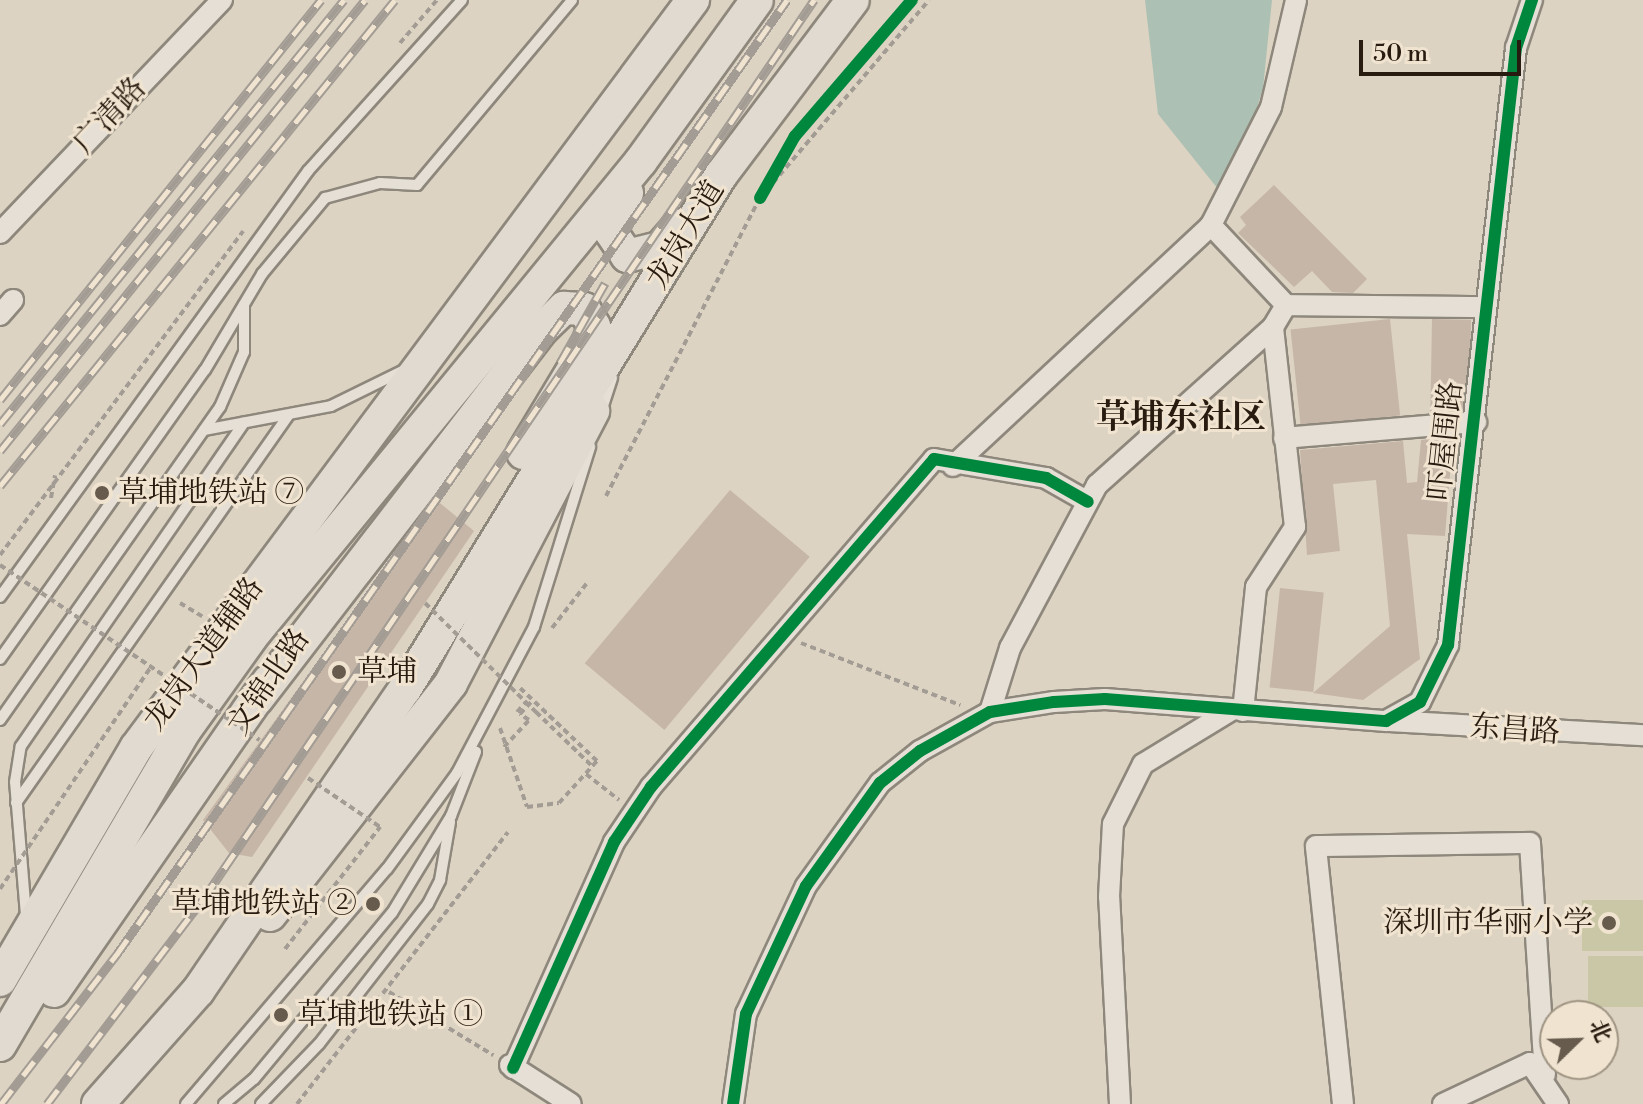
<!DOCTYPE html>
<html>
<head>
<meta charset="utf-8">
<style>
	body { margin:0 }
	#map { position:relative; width:1643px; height:1104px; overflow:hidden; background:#ddd3c2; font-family:"Libre Bodoni","Noto Serif SC",serif }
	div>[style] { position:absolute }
	.green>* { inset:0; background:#c9c7a5; transform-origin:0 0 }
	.water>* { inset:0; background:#acc1b3 }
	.building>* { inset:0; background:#c6b6a8; transform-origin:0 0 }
	.path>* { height:4px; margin-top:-2px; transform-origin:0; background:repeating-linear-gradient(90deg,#a29c94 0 6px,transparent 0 10px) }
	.roads { filter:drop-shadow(2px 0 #8e877c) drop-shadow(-2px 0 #8e877c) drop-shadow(0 2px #8e877c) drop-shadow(0 -2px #8e877c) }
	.service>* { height:10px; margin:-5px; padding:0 5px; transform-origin:5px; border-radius:5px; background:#e5dfd6 }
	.minor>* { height:20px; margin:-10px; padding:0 10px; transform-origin:10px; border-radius:10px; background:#e5dfd6 }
	.primary>* { height:32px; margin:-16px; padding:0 16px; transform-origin:16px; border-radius:16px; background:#e0dad0 }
	.trunk>* { height:32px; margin:-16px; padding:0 16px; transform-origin:16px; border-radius:16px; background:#e0dad0 }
	.rail>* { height:9px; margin-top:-4.5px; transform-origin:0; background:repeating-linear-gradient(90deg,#f0e4d0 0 18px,#a29c94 0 36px); box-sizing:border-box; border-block:2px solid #a29c94 }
	.path-bridge>* { height:4px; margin-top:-2px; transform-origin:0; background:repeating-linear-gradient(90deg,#a29c94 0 6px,transparent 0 10px) }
	.cycleway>* { height:12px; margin:-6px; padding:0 6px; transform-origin:6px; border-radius:6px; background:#00873e }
	.dots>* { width:22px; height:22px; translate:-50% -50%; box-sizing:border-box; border:4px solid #f0e4d0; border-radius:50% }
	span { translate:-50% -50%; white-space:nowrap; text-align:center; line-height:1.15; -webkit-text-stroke:6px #f0e4d0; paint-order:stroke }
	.street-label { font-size:30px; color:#281b0f }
	.poi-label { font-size:30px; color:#281b0f }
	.left { translate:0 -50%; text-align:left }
	.right { translate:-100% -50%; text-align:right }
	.quarter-label { font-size:34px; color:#281b0f; font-weight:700 }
	.north { position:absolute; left:1539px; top:1000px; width:80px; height:80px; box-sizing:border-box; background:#f0e4d0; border:2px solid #a09483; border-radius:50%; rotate:67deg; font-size:22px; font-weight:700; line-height:32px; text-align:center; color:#281b0f }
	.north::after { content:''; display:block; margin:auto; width:28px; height:36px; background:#675b4e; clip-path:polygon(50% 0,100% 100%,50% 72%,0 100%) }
	.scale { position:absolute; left:1359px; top:40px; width:162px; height:36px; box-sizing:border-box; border:4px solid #281b0f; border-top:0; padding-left:10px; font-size:24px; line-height:28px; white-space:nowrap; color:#281b0f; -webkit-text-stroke:6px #f0e4d0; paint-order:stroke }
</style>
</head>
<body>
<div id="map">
	<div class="green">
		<div style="left:1643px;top:900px;width:51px;height:61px;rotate:90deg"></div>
		<div style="left:1643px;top:956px;width:51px;height:55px;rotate:90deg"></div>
	</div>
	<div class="water">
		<div style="clip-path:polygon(1145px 0,1272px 0,1263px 88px,1243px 153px,1218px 189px,1158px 114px)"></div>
	</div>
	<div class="building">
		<div style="clip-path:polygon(1274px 185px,1367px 279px,1353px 293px,1332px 292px,1312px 271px,1294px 287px,1238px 233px,1246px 225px,1240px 217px)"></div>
		<div style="left:1390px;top:319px;width:97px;height:100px;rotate:84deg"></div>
		<div style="left:1432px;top:319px;width:39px;height:94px;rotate:1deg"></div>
		<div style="clip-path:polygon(1453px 437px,1445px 536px,1407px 534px,1420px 659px,1363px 700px,1313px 693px,1390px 626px,1376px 480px,1333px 484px,1340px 551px,1307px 555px,1300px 450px,1403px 441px,1407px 483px,1417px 482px,1421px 440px)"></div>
		<div style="left:730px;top:490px;width:104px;height:226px;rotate:40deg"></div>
		<div style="clip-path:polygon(435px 499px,474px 531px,252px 857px,229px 853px,203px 820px)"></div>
		<div style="left:1280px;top:588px;width:44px;height:100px;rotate:6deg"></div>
	</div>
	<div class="path">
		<div style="left:400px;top:43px;width:57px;rotate:-49.3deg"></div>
		<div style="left:606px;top:496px;width:335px;rotate:-62.7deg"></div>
		<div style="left:760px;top:198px;width:260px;rotate:-49.5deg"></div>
		<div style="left:51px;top:498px;width:23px;rotate:-80deg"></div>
		<div style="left:0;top:555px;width:405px;rotate:-53.1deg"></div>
		<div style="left:180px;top:603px;width:26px;rotate:31deg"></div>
		<div style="left:552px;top:628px;width:57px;rotate:-52.1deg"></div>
		<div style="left:801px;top:643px;width:171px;rotate:21.3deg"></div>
		<div style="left:517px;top:712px;width:13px;rotate:-48deg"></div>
		<div style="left:536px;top:712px;width:79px;rotate:44deg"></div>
		<div style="left:500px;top:728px;width:83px;rotate:71.1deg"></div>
		<div style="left:527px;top:807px;width:32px;rotate:-7deg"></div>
		<div style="left:559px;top:803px;width:57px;rotate:-47.9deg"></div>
		<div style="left:597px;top:761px;width:106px;rotate:-136.5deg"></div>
		<div style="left:504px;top:747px;width:37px;rotate:-47deg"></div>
		<div style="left:529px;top:720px;width:11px;rotate:-146deg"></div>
		<div style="left:520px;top:714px;width:19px;rotate:-47deg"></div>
		<div style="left:586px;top:774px;width:42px;rotate:38.2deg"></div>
		<div style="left:285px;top:949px;width:155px;rotate:-52.1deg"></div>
		<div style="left:389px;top:992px;width:122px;rotate:31.2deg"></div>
		<div style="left:297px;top:1104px;width:344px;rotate:-52.2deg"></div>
	</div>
	<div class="roads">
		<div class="service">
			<div style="left:601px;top:412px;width:36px;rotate:-72deg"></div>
			<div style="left:204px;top:430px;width:129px;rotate:-10.7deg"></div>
			<div style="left:331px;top:406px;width:79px;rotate:-26.2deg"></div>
			<div style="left:0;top:597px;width:526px;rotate:-54.13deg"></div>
			<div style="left:308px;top:171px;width:230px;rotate:-48deg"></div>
			<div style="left:0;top:659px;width:354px;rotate:-54.7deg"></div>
			<div style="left:205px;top:370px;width:112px;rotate:-59.3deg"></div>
			<div style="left:262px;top:274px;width:99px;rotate:-50.3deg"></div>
			<div style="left:325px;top:198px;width:57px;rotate:-15.3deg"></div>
			<div style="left:380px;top:183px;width:37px;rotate:3deg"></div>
			<div style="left:417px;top:185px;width:241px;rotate:-50deg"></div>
			<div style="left:0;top:720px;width:383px;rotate:-54.9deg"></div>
			<div style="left:220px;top:407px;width:60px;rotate:-66.4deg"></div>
			<div style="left:244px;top:352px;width:47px;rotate:-90deg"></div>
			<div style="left:16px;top:803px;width:474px;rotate:-54.9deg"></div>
			<div style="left:26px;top:915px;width:133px;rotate:-94.7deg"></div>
			<div style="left:15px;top:782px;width:36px;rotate:-81deg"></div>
			<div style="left:21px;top:746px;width:393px;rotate:-55.4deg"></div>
			<div style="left:186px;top:1104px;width:309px;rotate:-49.5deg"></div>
			<div style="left:387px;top:869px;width:119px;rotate:-53.9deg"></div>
			<div style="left:457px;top:773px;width:165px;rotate:-62.2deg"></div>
			<div style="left:534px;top:627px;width:189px;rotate:-72.7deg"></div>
			<div style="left:224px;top:1104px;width:39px;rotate:-40deg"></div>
			<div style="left:254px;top:1079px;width:216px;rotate:-50.3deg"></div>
			<div style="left:392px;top:913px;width:114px;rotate:-58.7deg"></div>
			<div style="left:451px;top:816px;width:69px;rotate:-68.7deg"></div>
			<div style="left:261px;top:1104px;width:83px;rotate:-46deg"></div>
			<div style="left:319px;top:1044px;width:177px;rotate:-52.1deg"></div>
			<div style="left:428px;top:904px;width:27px;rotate:-63deg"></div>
			<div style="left:440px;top:880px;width:59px;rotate:-80.2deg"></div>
		</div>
		<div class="minor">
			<div style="left:0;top:233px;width:322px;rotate:-46.4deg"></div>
			<div style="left:1286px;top:305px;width:199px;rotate:0.6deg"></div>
			<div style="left:0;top:315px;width:20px;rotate:-49deg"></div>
			<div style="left:1284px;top:438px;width:193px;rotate:-4.8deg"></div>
			<div style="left:953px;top:466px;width:353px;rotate:-43deg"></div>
			<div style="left:1243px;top:711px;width:125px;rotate:-84deg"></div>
			<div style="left:1256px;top:587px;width:72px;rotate:-57deg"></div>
			<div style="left:1295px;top:527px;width:201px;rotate:-96.3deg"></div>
			<div style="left:990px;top:712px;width:67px;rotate:-72.6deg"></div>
			<div style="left:1010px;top:648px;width:185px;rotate:-61.9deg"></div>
			<div style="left:1097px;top:485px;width:237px;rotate:-41.9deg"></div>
			<div style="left:1273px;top:327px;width:26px;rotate:-59deg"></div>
			<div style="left:1286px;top:305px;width:110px;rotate:-133.2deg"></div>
			<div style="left:1211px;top:225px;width:132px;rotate:-63deg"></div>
			<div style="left:1271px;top:107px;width:110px;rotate:-76.8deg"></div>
			<div style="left:1390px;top:721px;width:253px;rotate:3.2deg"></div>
			<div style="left:510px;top:1065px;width:72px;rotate:32.6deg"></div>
			<div style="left:513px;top:1068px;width:248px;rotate:-65.9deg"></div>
			<div style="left:614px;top:842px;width:66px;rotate:-56.1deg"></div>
			<div style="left:651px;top:787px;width:433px;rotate:-49.2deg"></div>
			<div style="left:934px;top:459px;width:114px;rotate:9.6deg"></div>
			<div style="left:1046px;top:478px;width:48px;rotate:29.7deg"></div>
			<div style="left:733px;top:1104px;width:91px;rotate:-81.8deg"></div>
			<div style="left:746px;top:1014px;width:141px;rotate:-64.9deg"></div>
			<div style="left:806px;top:886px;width:127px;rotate:-54.3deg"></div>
			<div style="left:880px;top:783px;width:51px;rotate:-38.7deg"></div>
			<div style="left:920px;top:751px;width:80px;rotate:-29.1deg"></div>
			<div style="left:990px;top:712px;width:65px;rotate:-8.9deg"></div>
			<div style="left:1054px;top:702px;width:51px;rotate:-3.4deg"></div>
			<div style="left:1105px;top:699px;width:282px;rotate:4.5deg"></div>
			<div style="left:1386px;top:721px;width:39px;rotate:-29deg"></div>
			<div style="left:1420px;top:702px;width:64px;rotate:-63.8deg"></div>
			<div style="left:1448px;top:645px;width:601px;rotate:-83.5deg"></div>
			<div style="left:1516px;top:48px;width:51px;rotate:-71.6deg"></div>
			<div style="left:1120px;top:1104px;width:207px;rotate:-93deg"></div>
			<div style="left:1109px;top:897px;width:73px;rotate:-86.9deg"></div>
			<div style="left:1113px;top:824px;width:67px;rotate:-63.4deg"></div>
			<div style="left:1143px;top:764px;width:102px;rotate:-31.3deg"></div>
			<div style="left:1343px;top:1104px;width:259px;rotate:-96deg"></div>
			<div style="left:1316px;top:846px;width:214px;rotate:-0.8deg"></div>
			<div style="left:1530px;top:843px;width:232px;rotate:86.3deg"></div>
			<div style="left:1443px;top:1104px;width:96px;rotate:-25.2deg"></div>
			<div style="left:1530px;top:1063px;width:50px;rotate:55.7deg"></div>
		</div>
		<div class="primary">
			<div style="left:0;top:980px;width:269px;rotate:-59.6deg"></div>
			<div style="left:136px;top:748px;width:933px;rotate:-53.33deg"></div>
		</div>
		<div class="trunk">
			<div style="left:627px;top:193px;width:42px;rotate:112.3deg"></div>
			<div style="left:611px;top:232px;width:29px;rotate:56deg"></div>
			<div style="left:627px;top:256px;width:34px;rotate:-14deg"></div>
			<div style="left:660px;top:248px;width:30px;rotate:-49deg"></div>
			<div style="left:257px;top:699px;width:466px;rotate:-52.4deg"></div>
			<div style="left:541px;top:330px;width:32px;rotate:-44deg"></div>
			<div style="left:564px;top:308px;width:20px;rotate:3deg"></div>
			<div style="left:584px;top:309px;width:20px;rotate:60deg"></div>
			<div style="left:594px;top:326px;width:20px;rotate:108deg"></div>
			<div style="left:588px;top:345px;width:126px;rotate:121deg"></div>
			<div style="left:270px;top:915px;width:294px;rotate:-52deg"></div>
			<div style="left:451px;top:683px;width:307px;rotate:-62.4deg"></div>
			<div style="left:54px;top:991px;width:377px;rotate:-55.3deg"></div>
			<div style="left:0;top:1045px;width:365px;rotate:-59.6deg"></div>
			<div style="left:185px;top:730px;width:122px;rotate:-54.4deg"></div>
			<div style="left:256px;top:631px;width:608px;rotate:-50.68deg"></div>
			<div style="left:641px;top:161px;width:198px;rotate:-54.2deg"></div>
			<div style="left:98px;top:1104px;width:151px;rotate:-48.5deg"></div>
			<div style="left:198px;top:991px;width:366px;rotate:-55.6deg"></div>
			<div style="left:405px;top:689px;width:603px;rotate:-58.42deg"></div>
			<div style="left:721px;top:175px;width:219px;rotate:-53deg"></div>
		</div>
	</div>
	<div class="rail">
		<div style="left:560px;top:363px;width:92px;rotate:-60.6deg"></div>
		<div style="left:0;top:400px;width:513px;rotate:-51.25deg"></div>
		<div style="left:0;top:424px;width:546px;rotate:-50.95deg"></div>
		<div style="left:0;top:451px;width:580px;rotate:-51.02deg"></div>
		<div style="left:0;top:486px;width:626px;rotate:-50.9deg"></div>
		<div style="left:1px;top:1104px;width:190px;rotate:-52.3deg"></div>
		<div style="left:117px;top:954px;width:1166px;rotate:-54.92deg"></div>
		<div style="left:47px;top:1104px;width:259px;rotate:-52.7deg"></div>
		<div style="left:204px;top:898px;width:1086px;rotate:-55.81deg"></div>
	</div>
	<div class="path-bridge">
		<div style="left:0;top:565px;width:313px;rotate:34deg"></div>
		<div style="left:425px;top:603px;width:156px;rotate:44.5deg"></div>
		<div style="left:308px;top:778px;width:87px;rotate:34.2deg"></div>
		<div style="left:0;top:889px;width:268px;rotate:-55.8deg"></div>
	</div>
	<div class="cycleway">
		<div style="left:760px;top:198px;width:71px;rotate:-60.6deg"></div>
		<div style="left:795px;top:136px;width:179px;rotate:-49.3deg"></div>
		<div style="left:513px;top:1068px;width:248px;rotate:-65.9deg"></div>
		<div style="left:614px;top:842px;width:66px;rotate:-56.1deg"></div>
		<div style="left:651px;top:787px;width:433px;rotate:-49.2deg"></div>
		<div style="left:934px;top:459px;width:114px;rotate:9.6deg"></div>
		<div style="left:1046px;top:478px;width:48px;rotate:29.7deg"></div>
		<div style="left:733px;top:1104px;width:91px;rotate:-81.8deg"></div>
		<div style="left:746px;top:1014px;width:141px;rotate:-64.9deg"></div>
		<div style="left:806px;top:886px;width:127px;rotate:-54.3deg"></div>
		<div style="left:880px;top:783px;width:51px;rotate:-38.7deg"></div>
		<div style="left:920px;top:751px;width:80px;rotate:-29.1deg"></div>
		<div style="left:990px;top:712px;width:65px;rotate:-8.9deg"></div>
		<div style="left:1054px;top:702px;width:51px;rotate:-3.4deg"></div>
		<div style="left:1105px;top:699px;width:282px;rotate:4.5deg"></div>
		<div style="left:1386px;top:721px;width:39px;rotate:-29deg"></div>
		<div style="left:1420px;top:702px;width:64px;rotate:-63.8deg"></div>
		<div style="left:1448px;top:645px;width:601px;rotate:-83.5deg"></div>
		<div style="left:1516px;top:48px;width:51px;rotate:-71.6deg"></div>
	</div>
	<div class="dots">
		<div style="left:102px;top:493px;background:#675b4e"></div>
		<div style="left:339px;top:672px;background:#675b4e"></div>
		<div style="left:373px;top:904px;background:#675b4e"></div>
		<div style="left:1609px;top:923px;background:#675b4e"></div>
		<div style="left:281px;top:1015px;background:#675b4e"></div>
	</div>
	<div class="street-label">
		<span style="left:110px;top:116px;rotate:-47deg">广清路</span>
		<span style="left:686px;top:235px;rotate:-59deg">龙岗大道</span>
		<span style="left:1446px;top:441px;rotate:-84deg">吓屋围路</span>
		<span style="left:204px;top:654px;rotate:-54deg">龙岗大道辅路</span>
		<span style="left:269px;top:682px;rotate:-56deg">文锦北路</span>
		<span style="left:1515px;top:730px;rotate:4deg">东昌路</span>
	</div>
	<div class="poi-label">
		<span class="left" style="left:118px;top:493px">草埔地铁站 ⑦</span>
		<span class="left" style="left:357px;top:672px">草埔</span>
		<span class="right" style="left:357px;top:904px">草埔地铁站 ②</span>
		<span class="right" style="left:1593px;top:923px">深圳市华丽小学</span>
		<span class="left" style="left:297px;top:1015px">草埔地铁站 ①</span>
	</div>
	<div class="quarter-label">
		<span style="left:1181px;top:419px">草埔东社区</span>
	</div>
	<div class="north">北</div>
	<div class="scale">50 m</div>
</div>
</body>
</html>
